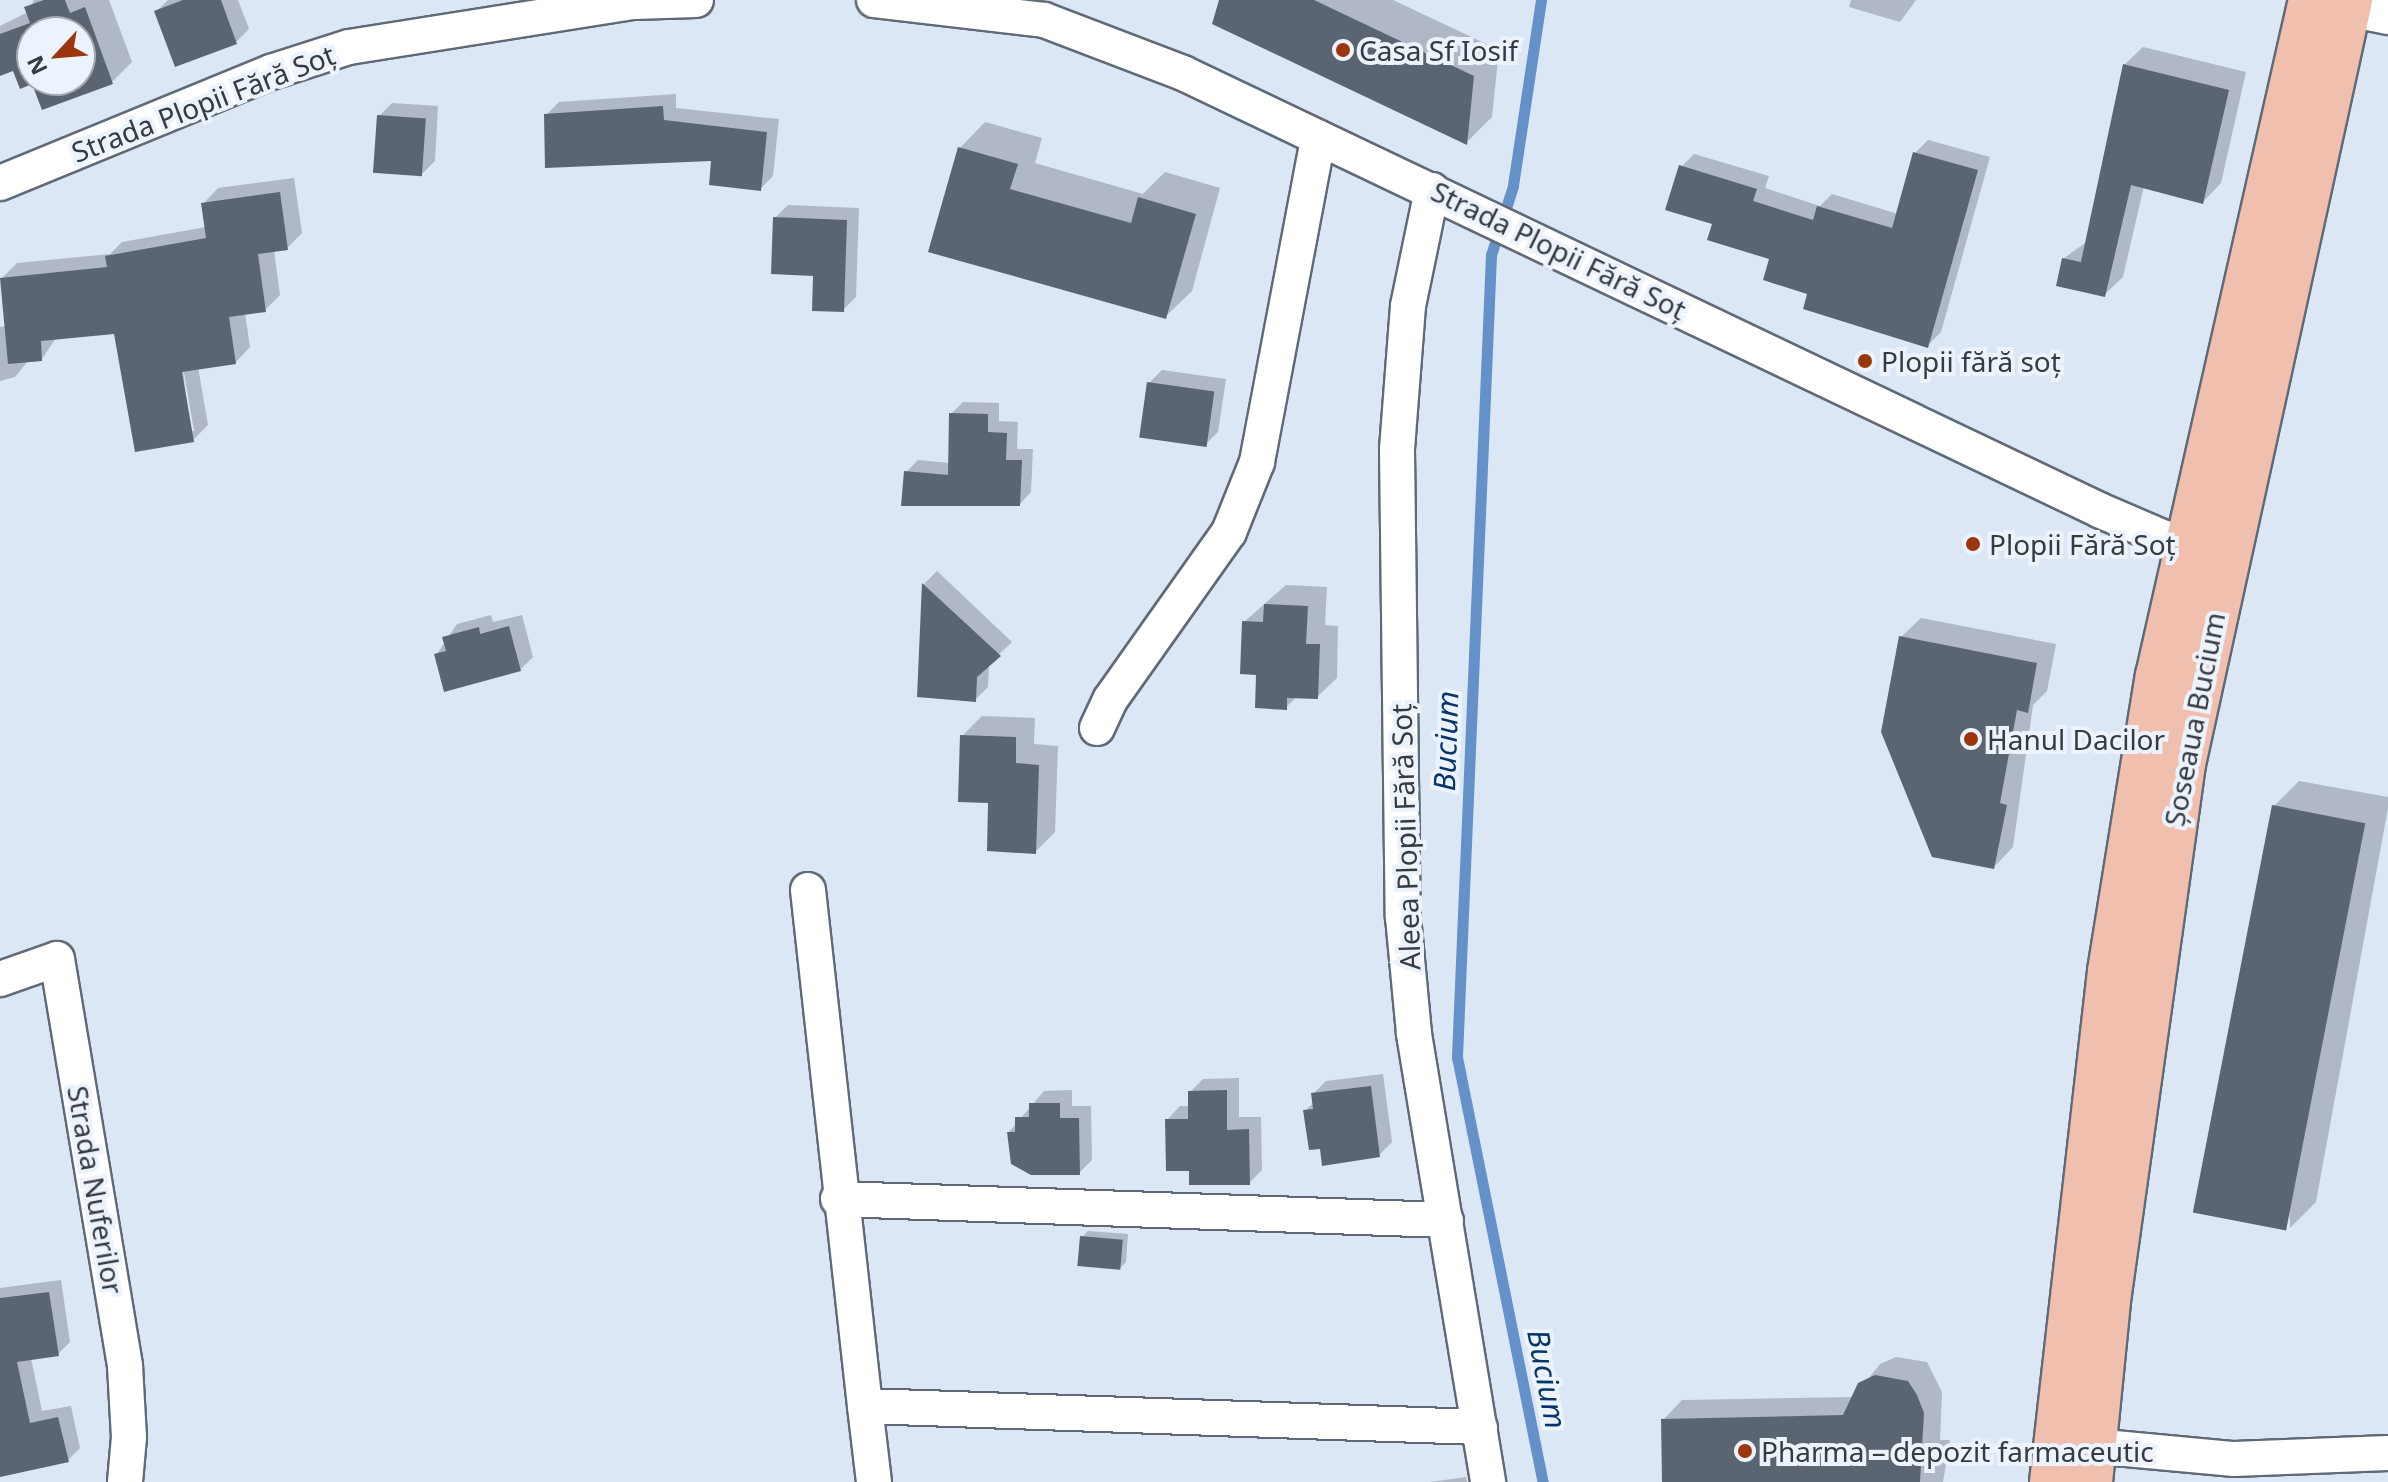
<!DOCTYPE html>
<html>
<head>
<meta charset="utf-8">
<style>
	body { margin:0 }
	#map { position:relative; width:2388px; height:1482px; overflow:hidden; background:#dbe7f5; font-family:"Noto Sans",sans-serif }
	div>[style] { position:absolute }
	.shadow>* { inset:0; background:#0003 }
	.stream>* { height:11px; margin:-5.5px; padding:0 5.5px; transform-origin:5.5px; border-radius:5.5px; background:#6491c8 }
	.building>* { inset:0; background:#5b6571; transform-origin:0 0 }
	.roads { filter:drop-shadow(2px 0 #606a76) drop-shadow(-2px 0 #606a76) drop-shadow(0 2px #606a76) drop-shadow(0 -2px #606a76) }
	.street>* { height:34px; margin:-17px; padding:0 17px; transform-origin:17px; border-radius:17px; background:#fff }
	.primary>* { height:44px; margin:-22px; padding:0 22px; transform-origin:22px; border-radius:22px; background:#f1bfae }
	.dots>* { width:22px; height:22px; translate:-50% -50%; box-sizing:border-box; border:4px solid #edf3fc; border-radius:50% }
	span { translate:-50% -50%; white-space:nowrap; text-align:center; line-height:1.15; -webkit-text-stroke:8px #edf3fc; paint-order:stroke }
	.poi-label { font-size:28px; color:#363b40 }
	.left { translate:0 -50%; text-align:left }
	.street-label { font-size:28px; color:#363b40 }
	.water-label { font-size:30px; color:#053569; font-style:italic }
	.north { position:absolute; left:16px; top:16px; width:80px; height:80px; box-sizing:border-box; background:#edf3fc; border:2px solid #a4a9b1; border-radius:50%; rotate:244deg; font-size:22px; font-weight:700; line-height:32px; text-align:center; color:#363b40 }
	.north::after { content:''; display:block; margin:auto; width:28px; height:36px; background:#9c370d; clip-path:polygon(50% 0,100% 100%,50% 72%,0 100%) }
</style>
</head>
<body>
<div id="map">
	<div class="shadow">
		<div style="clip-path:polygon(evenodd,34px 0,109px 0,132px 62px,112px 82px,33px 82px,14px 68px,0 74px,0 26px,28px 12px,34px 0,32px 32px,80px 32px,80px 80px,32px 80px,32px 32px)"></div>
		<div style="clip-path:polygon(168px 0,238px 0,249px 29px,236px 42px,157px 11px)"></div>
		<div style="clip-path:polygon(1221px 0,1393px 0,1499px 50px,1492px 117px,1466px 143px)"></div>
		<div style="clip-path:polygon(1851px 0,1916px 0,1900px 22px,1849px 7px)"></div>
		<div style="clip-path:polygon(2143px 47px,2246px 72px,2221px 183px,2203px 202px,2144px 186px,2123px 277px,2104px 295px,2064px 258px,2088px 241px,2124px 65px)"></div>
		<div style="clip-path:polygon(676px 94px,676px 108px,779px 119px,773px 176px,760px 189px,714px 159px,546px 115px,559px 102px)"></div>
		<div style="clip-path:polygon(392px 103px,438px 106px,435px 161px,422px 174px,379px 116px)"></div>
		<div style="clip-path:polygon(985px 122px,1042px 138px,1035px 163px,1143px 194px,1165px 172px,1220px 188px,1192px 291px,1166px 316px,931px 250px,960px 148px)"></div>
		<div style="clip-path:polygon(1928px 140px,1990px 157px,1941px 332px,1928px 345px,1810px 292px,1772px 257px,1714px 223px,1681px 167px,1694px 154px,1769px 176px,1765px 188px,1820px 206px,1832px 194px,1898px 214px,1915px 153px)"></div>
		<div style="clip-path:polygon(evenodd,294px 178px,302px 233px,287px 248px,274px 250px,280px 295px,265px 310px,245px 313px,250px 347px,235px 363px,198px 367px,208px 425px,193px 440px,116px 332px,56px 338px,42px 359px,29px 360px,15px 377px,0 381px,0 327px,7px 326px,2px 278px,17px 263px,110px 254px,122px 242px,206px 227px,203px 204px,218px 188px,294px 178px,182px 361px,194px 431px,190px 431px,182px 361px)"></div>
		<div style="clip-path:polygon(788px 205px,859px 208px,856px 297px,843px 310px,775px 218px)"></div>
		<div style="clip-path:polygon(1162px 370px,1226px 379px,1218px 432px,1205px 445px,1149px 383px)"></div>
		<div style="clip-path:polygon(963px 402px,999px 403px,999px 421px,1018px 422px,1017px 449px,1033px 449px,1031px 492px,1020px 504px,906px 472px,918px 460px,950px 463px,951px 414px)"></div>
		<div style="clip-path:polygon(937px 571px,1012px 642px,989px 664px,988px 687px,975px 700px,919px 696px,924px 584px)"></div>
		<div style="clip-path:polygon(1286px 585px,1327px 587px,1325px 625px,1338px 626px,1337px 678px,1317px 697px,1297px 697px,1286px 707px,1258px 673px,1244px 622px)"></div>
		<div style="clip-path:polygon(491px 615px,493px 622px,522px 615px,533px 657px,520px 670px,436px 655px,457px 624px)"></div>
		<div style="clip-path:polygon(1921px 618px,2056px 644px,2047px 691px,2033px 705px,2013px 847px,1994px 867px,1901px 637px)"></div>
		<div style="clip-path:polygon(982px 716px,1035px 718px,1034px 744px,1058px 746px,1055px 832px,1035px 852px,990px 801px,962px 736px)"></div>
		<div style="clip-path:polygon(2299px 781px,2388px 797px,2388px 808px,2316px 1202px,2290px 1228px,2274px 806px)"></div>
		<div style="clip-path:polygon(1383px 1074px,1392px 1142px,1379px 1155px,1322px 1146px,1305px 1111px,1314px 1102px,1313px 1094px,1326px 1081px)"></div>
		<div style="clip-path:polygon(1239px 1078px,1239px 1117px,1261px 1117px,1262px 1170px,1249px 1183px,1191px 1169px,1167px 1120px,1180px 1106px,1190px 1106px,1190px 1092px,1203px 1079px)"></div>
		<div style="clip-path:polygon(1072px 1090px,1072px 1106px,1091px 1106px,1092px 1160px,1079px 1173px,1009px 1132px,1044px 1091px)"></div>
		<div style="clip-path:polygon(1088px 1231px,1128px 1234px,1126px 1262px,1120px 1268px,1082px 1237px)"></div>
		<div style="clip-path:polygon(61px 1280px,70px 1342px,58px 1354px,31px 1358px,42px 1411px,71px 1406px,80px 1448px,68px 1460px,0 1475px,0 1288px)"></div>
		<div style="clip-path:polygon(1896px 1357px,1927px 1362px,1942px 1392px,1940px 1440px,1950px 1440px,1943px 1482px,1664px 1482px,1663px 1420px,1682px 1400px,1854px 1397px,1880px 1364px)"></div>
		<div style="clip-path:polygon(1466px 1477px,1467px 1482px,1430px 1482px)"></div>
	</div>
	<div class="stream">
		<div style="left:1541px;top:0;width:188px;rotate:98.6deg"></div>
		<div style="left:1513px;top:186px;width:72px;rotate:107.7deg"></div>
		<div style="left:1491px;top:255px;width:803px;rotate:92.43deg"></div>
		<div style="left:1457px;top:1057px;width:434px;rotate:78.6deg"></div>
	</div>
	<div class="building">
		<div style="clip-path:polygon(evenodd,44px 0,65px 0,70px 13px,85px 7px,113px 84px,42px 110px,32px 84px,20px 89px,13px 71px,0 76px,0 34px,30px 23px,24px 7px,44px 0,32px 32px,80px 32px,80px 80px,32px 80px,32px 32px)"></div>
		<div style="clip-path:polygon(183px 0,221px 0,237px 44px,175px 67px,154px 11px)"></div>
		<div style="clip-path:polygon(1219px 0,1314px 0,1474px 76px,1467px 145px,1212px 24px)"></div>
		<div style="clip-path:polygon(2123px 64px,2229px 90px,2203px 204px,2131px 185px,2105px 297px,2056px 286px,2062px 258px,2081px 262px)"></div>
		<div style="clip-path:polygon(663px 106px,664px 120px,767px 132px,761px 191px,709px 185px,711px 161px,545px 168px,544px 114px)"></div>
		<div style="left:377px;top:115px;width:49px;height:58px;rotate:4deg"></div>
		<div style="clip-path:polygon(958px 147px,1018px 164px,1010px 189px,1131px 223px,1138px 197px,1196px 214px,1166px 319px,928px 252px)"></div>
		<div style="clip-path:polygon(1913px 152px,1978px 170px,1928px 348px,1803px 309px,1807px 294px,1763px 280px,1769px 259px,1707px 240px,1712px 224px,1665px 210px,1679px 165px,1757px 189px,1753px 201px,1813px 220px,1817px 206px,1892px 228px)"></div>
		<div style="clip-path:polygon(280px 192px,288px 250px,258px 254px,266px 312px,229px 317px,236px 364px,182px 372px,194px 442px,135px 452px,114px 334px,41px 341px,42px 361px,8px 364px,0 278px,107px 267px,105px 256px,206px 238px,201px 203px)"></div>
		<div style="clip-path:polygon(773px 217px,847px 220px,844px 312px,812px 311px,813px 276px,771px 274px)"></div>
		<div style="left:1147px;top:382px;width:68px;height:56px;rotate:8deg"></div>
		<div style="clip-path:polygon(949px 413px,988px 414px,988px 432px,1007px 433px,1006px 460px,1022px 460px,1020px 506px,901px 506px,904px 471px,948px 475px)"></div>
		<div style="clip-path:polygon(922px 583px,1001px 656px,977px 677px,976px 702px,917px 697px)"></div>
		<div style="clip-path:polygon(1264px 604px,1308px 606px,1306px 644px,1320px 644px,1318px 699px,1287px 698px,1287px 710px,1255px 708px,1256px 675px,1240px 674px,1242px 621px,1263px 622px)"></div>
		<div style="clip-path:polygon(509px 626px,521px 671px,444px 692px,434px 654px,446px 651px,442px 637px,479px 627px,480px 634px)"></div>
		<div style="clip-path:polygon(1899px 636px,2037px 663px,2028px 713px,2017px 710px,2000px 803px,2007px 805px,1994px 869px,1932px 857px,1881px 732px)"></div>
		<div style="clip-path:polygon(960px 735px,1016px 737px,1016px 763px,1039px 765px,1036px 854px,987px 851px,988px 803px,958px 802px)"></div>
		<div style="left:2272px;top:805px;width:95px;height:415px;rotate:11deg"></div>
		<div style="clip-path:polygon(1371px 1086px,1380px 1157px,1322px 1166px,1320px 1149px,1309px 1150px,1303px 1110px,1313px 1109px,1311px 1093px)"></div>
		<div style="clip-path:polygon(1227px 1090px,1227px 1130px,1249px 1129px,1250px 1185px,1189px 1185px,1189px 1171px,1166px 1171px,1165px 1119px,1188px 1119px,1188px 1091px)"></div>
		<div style="clip-path:polygon(1029px 1103px,1060px 1103px,1060px 1118px,1079px 1118px,1080px 1175px,1031px 1175px,1011px 1164px,1007px 1132px,1015px 1132px,1015px 1117px,1029px 1117px)"></div>
		<div style="left:1080px;top:1236px;width:43px;height:30px;rotate:5deg"></div>
		<div style="clip-path:polygon(49px 1292px,59px 1356px,17px 1362px,30px 1423px,58px 1417px,69px 1462px,0 1477px,0 1298px)"></div>
		<div style="clip-path:polygon(1875px 1375px,1908px 1381px,1917px 1395px,1924px 1413px,1920px 1482px,1662px 1482px,1661px 1419px,1843px 1415px,1858px 1383px)"></div>
	</div>
	<div class="roads">
		<div class="street">
			<div style="left:874px;top:0;width:171px;rotate:6.7deg"></div>
			<div style="left:1044px;top:20px;width:149px;rotate:20.9deg"></div>
			<div style="left:1183px;top:73px;width:1015px;rotate:25.5deg"></div>
			<div style="left:2099px;top:510px;width:69px;rotate:23.2deg"></div>
			<div style="left:2162px;top:537px;width:52px;rotate:15.6deg"></div>
			<div style="left:2323px;top:4px;width:66px;rotate:11.3deg"></div>
			<div style="left:0;top:183px;width:293px;rotate:-22.3deg"></div>
			<div style="left:271px;top:72px;width:82px;rotate:-17.8deg"></div>
			<div style="left:349px;top:47px;width:289px;rotate:-9deg"></div>
			<div style="left:634px;top:2px;width:62px;rotate:-1.8deg"></div>
			<div style="left:1432px;top:190px;width:118px;rotate:101.7deg"></div>
			<div style="left:1408px;top:306px;width:144px;rotate:94.4deg"></div>
			<div style="left:1397px;top:450px;width:467px;rotate:89.3deg"></div>
			<div style="left:1403px;top:917px;width:118px;rotate:84.6deg"></div>
			<div style="left:1414px;top:1034px;width:454px;rotate:80.6deg"></div>
			<div style="left:1097px;top:728px;width:31px;rotate:-65deg"></div>
			<div style="left:1110px;top:700px;width:206px;rotate:-54.7deg"></div>
			<div style="left:1229px;top:532px;width:75px;rotate:-68.2deg"></div>
			<div style="left:1257px;top:462px;width:330px;rotate:-79.3deg"></div>
			<div style="left:808px;top:890px;width:519px;rotate:83.7deg"></div>
			<div style="left:0;top:979px;width:60px;rotate:-19.3deg"></div>
			<div style="left:57px;top:959px;width:413px;rotate:80.5deg"></div>
			<div style="left:125px;top:1366px;width:71px;rotate:86.8deg"></div>
			<div style="left:129px;top:1437px;width:45px;rotate:95.1deg"></div>
			<div style="left:838px;top:1199px;width:608px;rotate:1.98deg"></div>
			<div style="left:2072px;top:1444px;width:163px;rotate:5.3deg"></div>
			<div style="left:2234px;top:1459px;width:154px;rotate:-2.2deg"></div>
			<div style="left:874px;top:1482px;width:77px;rotate:-96.8deg"></div>
			<div style="left:865px;top:1406px;width:615px;rotate:1.96deg"></div>
		</div>
		<div class="primary">
			<div style="left:2052px;top:1482px;width:514px;rotate:-83.52deg"></div>
			<div style="left:2110px;top:971px;width:299px;rotate:-80.8deg"></div>
			<div style="left:2158px;top:676px;width:693px;rotate:-77.25deg"></div>
			<div style="left:2090px;top:1482px;width:182px;rotate:-84.3deg"></div>
			<div style="left:2108px;top:1301px;width:542px;rotate:-82.05deg"></div>
			<div style="left:2183px;top:764px;width:782px;rotate:-77.67deg"></div>
		</div>
	</div>
	<div class="dots">
		<div style="left:1343px;top:50px;background:#9c370d"></div>
		<div style="left:1865px;top:361px;background:#9c370d"></div>
		<div style="left:1973px;top:544px;background:#9c370d"></div>
		<div style="left:1971px;top:739px;background:#9c370d"></div>
		<div style="left:1745px;top:1451px;background:#9c370d"></div>
	</div>
	<div class="poi-label">
		<span class="left" style="left:1359px;top:50px">Casa Sf Iosif</span>
		<span class="left" style="left:1881px;top:361px">Plopii fără soț</span>
		<span class="left" style="left:1989px;top:544px">Plopii Fără Soț</span>
		<span class="left" style="left:1987px;top:739px">Hanul Dacilor</span>
		<span class="left" style="left:1761px;top:1451px">Pharma – depozit farmaceutic</span>
	</div>
	<div class="street-label">
		<span style="left:203px;top:103px;rotate:-21deg">Strada Plopii Fără Soț</span>
		<span style="left:1559px;top:250px;rotate:26deg">Strada Plopii Fără Soț</span>
		<span style="left:2194px;top:719px;rotate:-79deg">Șoseaua Bucium</span>
		<span style="left:1405px;top:837px;rotate:-92deg">Aleea Plopii Fără Soț</span>
		<span style="left:96px;top:1190px;rotate:80deg">Strada Nuferilor</span>
	</div>
	<div class="water-label">
		<span style="left:1446px;top:741px;rotate:-88deg">Bucium</span>
		<span style="left:1547px;top:1379px;rotate:79deg">Bucium</span>
	</div>
	<div class="north">N</div>
</div>
</body>
</html>
